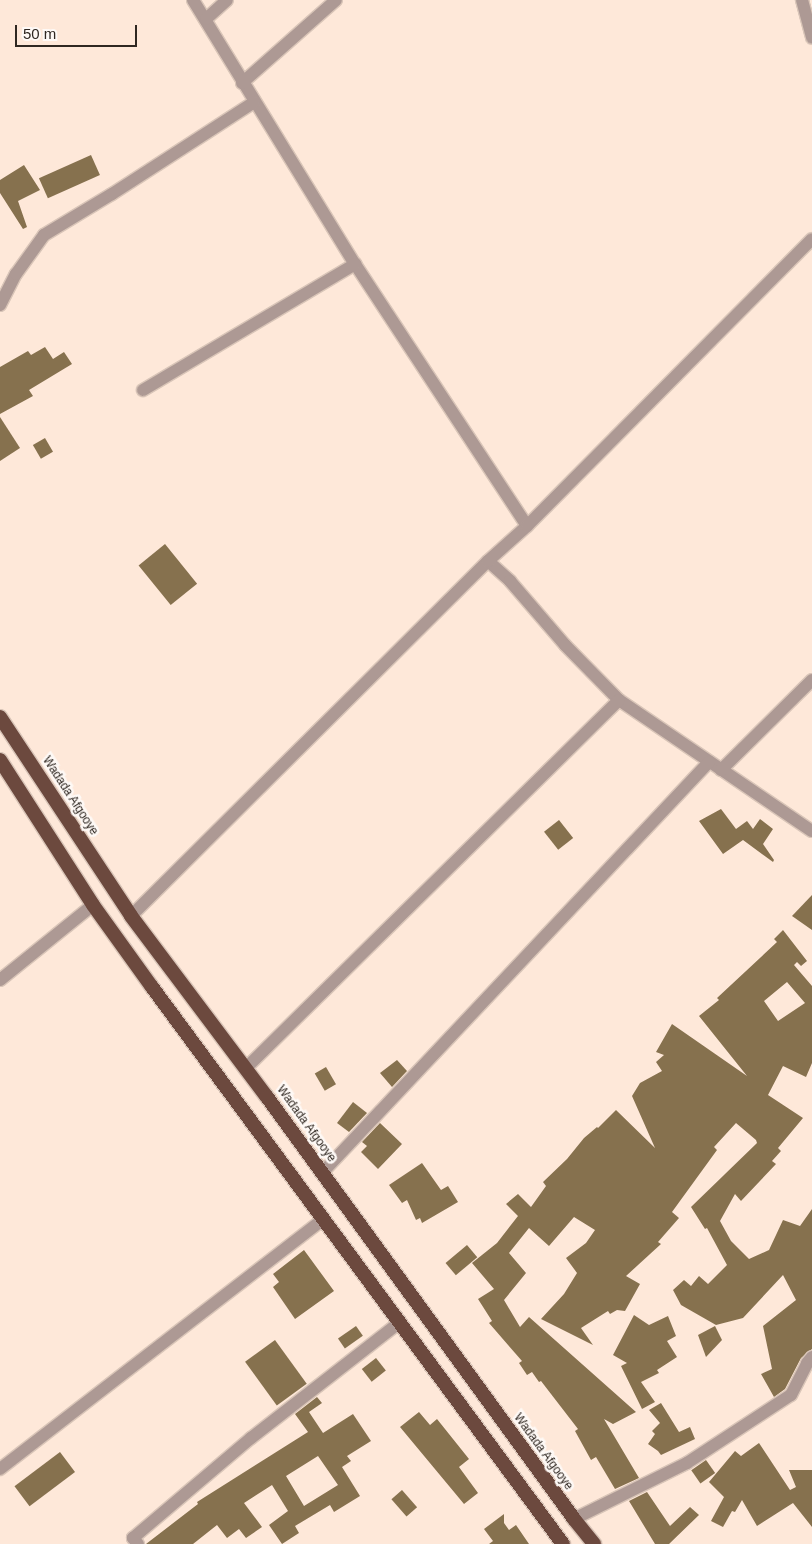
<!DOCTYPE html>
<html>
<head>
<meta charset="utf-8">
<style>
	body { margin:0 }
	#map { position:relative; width:812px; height:1544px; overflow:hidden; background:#fee8d9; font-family:Arial,sans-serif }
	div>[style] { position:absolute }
	.building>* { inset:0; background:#86714e; transform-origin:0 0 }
	.roads { filter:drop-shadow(1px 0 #d9c5b8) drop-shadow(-1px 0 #d9c5b8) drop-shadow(0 1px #d9c5b8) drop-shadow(0 -1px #d9c5b8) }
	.minor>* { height:12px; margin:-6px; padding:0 6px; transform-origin:6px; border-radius:6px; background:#ad9994 }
	.trunk>* { height:14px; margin:-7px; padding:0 7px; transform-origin:7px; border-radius:7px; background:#6c493e }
	span { translate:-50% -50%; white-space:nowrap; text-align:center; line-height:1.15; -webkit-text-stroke:5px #fef9f6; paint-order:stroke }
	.street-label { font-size:12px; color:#2f2721 }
	.scale { position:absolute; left:15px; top:25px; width:122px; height:22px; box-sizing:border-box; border:2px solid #2f2721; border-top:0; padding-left:6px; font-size:15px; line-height:18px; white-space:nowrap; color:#2f2721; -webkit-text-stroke:4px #fef9f6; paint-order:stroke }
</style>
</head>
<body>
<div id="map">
	<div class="building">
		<div style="left:91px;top:155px;width:22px;height:57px;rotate:66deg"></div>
		<div style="clip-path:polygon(24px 165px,40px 190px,18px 201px,27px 227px,23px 229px,0 193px,0 180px)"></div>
		<div style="clip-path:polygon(45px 347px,53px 359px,64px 352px,72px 364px,29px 390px,33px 396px,0 414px,0 367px,28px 351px,31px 355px)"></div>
		<div style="clip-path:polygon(0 417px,20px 448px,0 461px)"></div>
		<div style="left:45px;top:438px;width:16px;height:14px;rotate:60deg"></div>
		<div style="left:165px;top:544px;width:51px;height:34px;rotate:51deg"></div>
		<div style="clip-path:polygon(721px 809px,736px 829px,747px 821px,753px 829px,760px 819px,773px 829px,763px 844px,774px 860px,773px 862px,743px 840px,723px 854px,699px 821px)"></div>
		<div style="left:559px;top:820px;width:23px;height:19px;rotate:52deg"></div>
		<div style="clip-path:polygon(812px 895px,812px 930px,792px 916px)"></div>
		<div style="clip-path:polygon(evenodd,783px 930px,807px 961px,801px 966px,797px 962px,794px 965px,812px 986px,812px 1063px,806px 1077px,783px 1066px,768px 1095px,803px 1118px,778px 1148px,781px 1151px,772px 1161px,776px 1164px,741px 1201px,735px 1194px,720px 1221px,731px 1241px,749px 1259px,769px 1250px,783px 1220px,800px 1226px,812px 1209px,812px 1349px,801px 1358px,785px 1389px,774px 1397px,761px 1374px,772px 1369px,763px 1326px,796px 1300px,783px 1275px,743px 1318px,716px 1325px,681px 1305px,673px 1290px,684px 1280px,691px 1286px,699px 1276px,708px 1284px,727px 1265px,707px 1228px,705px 1229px,691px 1207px,757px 1143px,756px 1140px,736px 1123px,714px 1147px,717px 1150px,672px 1212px,679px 1218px,658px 1242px,661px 1244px,626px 1276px,640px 1284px,625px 1311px,617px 1310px,610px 1314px,608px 1311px,581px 1328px,593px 1345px,541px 1319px,564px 1294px,577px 1273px,566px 1258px,586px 1243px,595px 1230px,574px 1217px,549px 1246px,529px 1228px,509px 1253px,526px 1273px,504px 1300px,520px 1327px,529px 1317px,636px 1412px,613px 1424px,604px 1419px,639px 1478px,615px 1489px,596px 1457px,591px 1460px,575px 1431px,578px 1429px,541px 1381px,539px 1382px,532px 1372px,527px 1375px,519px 1363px,522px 1361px,489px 1323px,492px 1321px,478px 1299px,494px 1289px,472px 1263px,497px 1243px,518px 1216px,506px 1204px,518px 1194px,531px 1207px,546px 1186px,543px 1182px,567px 1159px,584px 1138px,597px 1127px,598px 1128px,616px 1110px,655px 1148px,632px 1096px,640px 1083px,662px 1071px,656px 1062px,664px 1055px,656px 1052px,672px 1024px,747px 1076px,699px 1016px,719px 1000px,717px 998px,777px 942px,774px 939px,783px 930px,787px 982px,805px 1003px,778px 1021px,764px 1001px,787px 982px)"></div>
		<div style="clip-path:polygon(397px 1060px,407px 1071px,392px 1087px,380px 1073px)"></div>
		<div style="left:326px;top:1067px;width:20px;height:13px;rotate:60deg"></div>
		<div style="clip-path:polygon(353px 1102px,367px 1113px,349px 1132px,337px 1123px)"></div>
		<div style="clip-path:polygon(380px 1123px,402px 1144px,378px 1169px,361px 1152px,367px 1146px,362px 1142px)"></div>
		<div style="clip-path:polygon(422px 1163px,441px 1190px,448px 1186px,458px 1202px,422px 1223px,420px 1218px,416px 1220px,407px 1200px,402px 1203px,389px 1185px)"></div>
		<div style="left:467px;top:1245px;width:16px;height:28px;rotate:50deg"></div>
		<div style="clip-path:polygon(304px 1250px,334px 1291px,295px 1319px,273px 1287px,279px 1282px,273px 1274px)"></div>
		<div style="clip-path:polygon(634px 1315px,649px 1325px,668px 1316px,676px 1336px,667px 1341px,677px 1357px,657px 1370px,659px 1373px,641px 1382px,655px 1402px,642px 1409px,621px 1366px,627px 1363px,613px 1355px)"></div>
		<div style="left:356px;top:1326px;width:12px;height:22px;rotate:55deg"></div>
		<div style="clip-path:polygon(715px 1326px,722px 1340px,706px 1357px,698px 1335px)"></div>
		<div style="left:275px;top:1340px;width:54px;height:37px;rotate:54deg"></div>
		<div style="left:376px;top:1358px;width:16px;height:18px;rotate:52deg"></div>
		<div style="clip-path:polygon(evenodd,317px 1397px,322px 1403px,309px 1412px,323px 1433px,353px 1414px,371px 1441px,347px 1456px,351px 1461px,342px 1467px,360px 1496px,334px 1512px,330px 1505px,295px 1526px,299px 1533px,282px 1544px,269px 1525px,288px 1511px,272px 1485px,244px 1503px,262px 1527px,246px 1538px,239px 1529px,227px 1538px,217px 1525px,193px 1544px,146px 1544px,198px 1504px,197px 1502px,308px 1432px,295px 1414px,317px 1397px,318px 1456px,338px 1485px,304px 1506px,286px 1476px,318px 1456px)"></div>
		<div style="clip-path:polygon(661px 1403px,679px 1432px,690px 1427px,695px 1439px,661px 1455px,658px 1451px,648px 1444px,655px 1434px,652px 1431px,660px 1423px,649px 1410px)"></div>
		<div style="clip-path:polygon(419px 1412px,430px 1425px,437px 1419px,469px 1459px,459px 1467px,478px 1493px,464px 1504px,400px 1427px)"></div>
		<div style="clip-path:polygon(759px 1443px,790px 1490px,796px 1487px,789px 1470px,812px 1470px,812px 1527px,793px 1503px,757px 1526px,742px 1500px,735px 1512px,732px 1511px,723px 1527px,711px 1521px,724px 1497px,709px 1482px,735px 1451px,741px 1456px)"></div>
		<div style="left:60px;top:1452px;width:25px;height:57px;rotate:53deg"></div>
		<div style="left:706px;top:1460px;width:16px;height:18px;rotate:55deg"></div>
		<div style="left:402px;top:1490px;width:23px;height:14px;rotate:49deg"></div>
		<div style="clip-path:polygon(647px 1492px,670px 1526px,690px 1507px,699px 1515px,669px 1544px,655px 1544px,629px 1501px)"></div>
		<div style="clip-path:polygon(504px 1514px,504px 1523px,509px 1530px,516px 1525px,529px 1544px,489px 1544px,493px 1541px,484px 1529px)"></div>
	</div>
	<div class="roads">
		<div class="minor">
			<div style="left:193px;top:0;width:310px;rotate:58.5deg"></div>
			<div style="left:355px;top:264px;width:313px;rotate:56.7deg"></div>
			<div style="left:802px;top:0;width:39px;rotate:75deg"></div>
			<div style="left:206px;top:19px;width:28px;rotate:-42deg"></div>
			<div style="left:242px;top:83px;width:125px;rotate:-41.4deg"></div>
			<div style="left:0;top:305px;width:35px;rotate:-63deg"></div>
			<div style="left:16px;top:274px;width:48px;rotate:-54.3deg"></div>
			<div style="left:44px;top:235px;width:79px;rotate:-31.1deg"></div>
			<div style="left:112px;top:194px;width:169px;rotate:-32.9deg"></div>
			<div style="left:143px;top:390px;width:247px;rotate:-30.7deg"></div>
			<div style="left:488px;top:561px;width:30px;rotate:42deg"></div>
			<div style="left:510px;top:581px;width:84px;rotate:49.3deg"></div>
			<div style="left:565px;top:645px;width:77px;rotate:45.5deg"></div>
			<div style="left:619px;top:700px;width:233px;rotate:34.2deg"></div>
			<div style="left:721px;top:770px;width:128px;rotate:-44.7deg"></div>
			<div style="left:131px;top:916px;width:503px;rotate:-44.84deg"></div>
			<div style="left:488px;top:561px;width:52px;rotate:-41.9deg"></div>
			<div style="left:527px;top:526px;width:404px;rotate:-45.2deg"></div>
			<div style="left:0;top:980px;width:119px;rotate:-38.9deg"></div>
			<div style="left:246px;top:1068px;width:524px;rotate:-44.61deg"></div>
			<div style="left:322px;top:1173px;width:565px;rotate:-46.72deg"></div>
			<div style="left:0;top:1469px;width:409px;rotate:-37.7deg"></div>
			<div style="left:574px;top:1519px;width:126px;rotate:-26.4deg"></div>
			<div style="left:687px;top:1463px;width:124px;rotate:-33.2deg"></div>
			<div style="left:791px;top:1395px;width:36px;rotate:-63deg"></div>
			<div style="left:807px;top:1363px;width:8px;rotate:-50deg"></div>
			<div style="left:138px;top:1544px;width:8px;rotate:-130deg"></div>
			<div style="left:133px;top:1538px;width:155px;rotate:-40.3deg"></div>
			<div style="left:251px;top:1438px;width:189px;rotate:-37.9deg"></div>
		</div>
		<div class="trunk">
			<div style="left:0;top:717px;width:238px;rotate:56.6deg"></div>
			<div style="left:131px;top:916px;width:226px;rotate:53.1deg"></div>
			<div style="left:267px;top:1097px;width:522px;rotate:53.96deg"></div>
			<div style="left:574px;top:1519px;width:32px;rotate:51deg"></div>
			<div style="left:0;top:760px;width:172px;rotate:57.3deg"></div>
			<div style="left:93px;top:905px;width:101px;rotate:54.3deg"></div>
			<div style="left:152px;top:987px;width:692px;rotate:53.58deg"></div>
		</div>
	</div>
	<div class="street-label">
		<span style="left:70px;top:796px;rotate:57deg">Wadada Afgooye</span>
		<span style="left:306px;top:1124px;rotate:54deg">Wadada Afgooye</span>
		<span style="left:543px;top:1452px;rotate:54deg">Wadada Afgooye</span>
	</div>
	<div class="scale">50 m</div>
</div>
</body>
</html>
